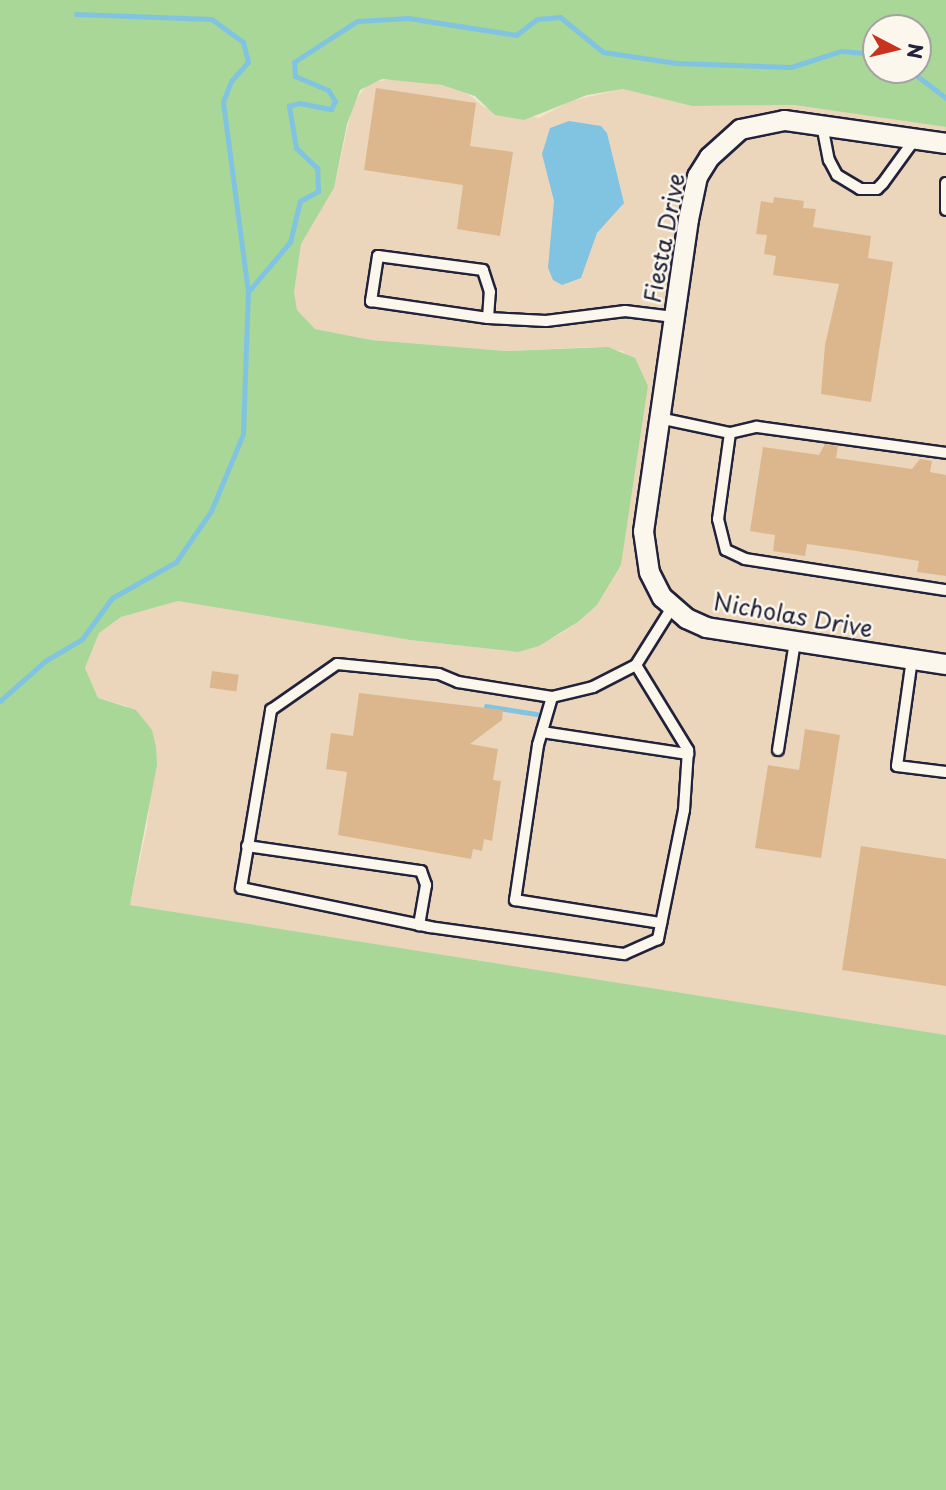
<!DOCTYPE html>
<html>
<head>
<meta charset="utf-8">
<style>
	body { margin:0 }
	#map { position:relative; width:946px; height:1490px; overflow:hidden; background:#f2e4d0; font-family:"Playpen Sans",sans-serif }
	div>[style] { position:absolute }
	.built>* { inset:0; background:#ebd6bc }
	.green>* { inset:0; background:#a8d797 }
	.water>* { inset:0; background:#81c4e1 }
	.stream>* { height:5px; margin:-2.5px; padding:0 2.5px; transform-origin:2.5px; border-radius:2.5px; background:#81c4e1 }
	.building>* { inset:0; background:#dcb78d; transform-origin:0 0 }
	.roads { filter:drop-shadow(2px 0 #22223b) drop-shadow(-2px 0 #22223b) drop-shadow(0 2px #22223b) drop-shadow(0 -2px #22223b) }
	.service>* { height:10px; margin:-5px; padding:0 5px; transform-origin:5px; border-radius:5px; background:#fbf7ec }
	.minor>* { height:19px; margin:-9.5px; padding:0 9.5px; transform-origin:9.5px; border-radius:9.5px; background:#fbf7ec }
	span { translate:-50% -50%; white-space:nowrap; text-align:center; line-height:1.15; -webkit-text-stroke:5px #fbf7ec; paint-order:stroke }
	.street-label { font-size:23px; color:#22223b }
	.north { position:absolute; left:862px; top:14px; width:70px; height:70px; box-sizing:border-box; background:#fbf7ec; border:2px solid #a4a2a5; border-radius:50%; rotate:97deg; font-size:19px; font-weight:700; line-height:28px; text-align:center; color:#22223b }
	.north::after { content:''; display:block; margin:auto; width:24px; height:32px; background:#c8321e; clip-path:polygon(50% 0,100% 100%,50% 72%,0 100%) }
</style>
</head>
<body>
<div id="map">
	<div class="built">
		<div style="clip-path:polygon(398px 78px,462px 89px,484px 107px,539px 118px,570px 101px,623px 89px,692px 106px,794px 105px,946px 127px,946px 1035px,130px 905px,147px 827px,156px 747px,126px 706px,98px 698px,85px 668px,99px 633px,121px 617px,178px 601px,203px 603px,410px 640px,518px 652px,559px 635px,578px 622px,597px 605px,621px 565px,648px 387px,623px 351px,593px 347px,506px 351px,371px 340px,315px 329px,297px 310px,293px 292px,301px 244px,334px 188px,353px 103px,369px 83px)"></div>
	</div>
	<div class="green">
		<div style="clip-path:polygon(evenodd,0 0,946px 0,946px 127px,794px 105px,692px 106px,623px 89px,587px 95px,524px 120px,495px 115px,475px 96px,442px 85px,382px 79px,360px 90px,347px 124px,334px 188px,301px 244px,294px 292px,297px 310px,315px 329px,371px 340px,506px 351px,608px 347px,635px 358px,648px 386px,621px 565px,597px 605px,578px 622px,539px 646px,518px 652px,410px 640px,178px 601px,121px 617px,99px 633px,85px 668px,98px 698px,136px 710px,152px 730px,156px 747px,157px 765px,130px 905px,946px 1035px,946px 1490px,0 1490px,0 0,876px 28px,918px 28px,918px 70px,876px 70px,876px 28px)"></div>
	</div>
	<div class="water">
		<div style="clip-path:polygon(569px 121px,601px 126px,607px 133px,624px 203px,597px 233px,581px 278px,562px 285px,553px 280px,548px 268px,554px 201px,542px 154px,550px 128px)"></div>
	</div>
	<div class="stream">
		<div style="left:909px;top:70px;width:46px;rotate:37.1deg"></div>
		<div style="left:248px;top:292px;width:65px;rotate:-50deg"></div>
		<div style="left:290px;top:242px;width:42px;rotate:-76.3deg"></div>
		<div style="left:300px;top:201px;width:21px;rotate:-29deg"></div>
		<div style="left:318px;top:191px;width:23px;rotate:-92deg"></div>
		<div style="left:317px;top:168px;width:29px;rotate:-136deg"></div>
		<div style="left:296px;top:148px;width:43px;rotate:-99.5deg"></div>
		<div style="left:289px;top:106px;width:10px;rotate:-17deg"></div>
		<div style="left:299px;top:103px;width:33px;rotate:11deg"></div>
		<div style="left:331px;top:109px;width:9px;rotate:-63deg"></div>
		<div style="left:335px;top:101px;width:13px;rotate:-122deg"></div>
		<div style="left:328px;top:90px;width:36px;rotate:-157deg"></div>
		<div style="left:295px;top:76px;width:14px;rotate:-94deg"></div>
		<div style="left:294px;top:62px;width:75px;rotate:-33.1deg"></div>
		<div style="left:357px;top:21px;width:51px;rotate:-3.4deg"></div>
		<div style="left:408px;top:18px;width:109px;rotate:8.9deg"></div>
		<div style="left:516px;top:35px;width:26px;rotate:-37deg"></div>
		<div style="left:537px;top:19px;width:23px;rotate:-5deg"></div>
		<div style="left:560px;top:17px;width:55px;rotate:39.1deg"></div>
		<div style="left:603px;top:52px;width:74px;rotate:8.6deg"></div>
		<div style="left:676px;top:63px;width:115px;rotate:2deg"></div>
		<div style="left:791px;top:67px;width:52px;rotate:-17.7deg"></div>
		<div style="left:841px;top:51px;width:35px;rotate:5deg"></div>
		<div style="left:0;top:701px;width:60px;rotate:-41.6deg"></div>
		<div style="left:45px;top:661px;width:43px;rotate:-30.7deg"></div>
		<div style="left:82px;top:639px;width:51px;rotate:-53.8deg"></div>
		<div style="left:112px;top:598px;width:73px;rotate:-29.4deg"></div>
		<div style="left:176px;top:562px;width:62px;rotate:-55.5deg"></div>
		<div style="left:211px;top:511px;width:83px;rotate:-67.4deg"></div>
		<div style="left:243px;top:434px;width:142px;rotate:-88deg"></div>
		<div style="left:248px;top:292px;width:192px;rotate:-97.5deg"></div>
		<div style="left:223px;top:102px;width:22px;rotate:-69deg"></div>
		<div style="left:231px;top:81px;width:25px;rotate:-48deg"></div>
		<div style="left:248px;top:62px;width:21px;rotate:-104deg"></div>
		<div style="left:243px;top:42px;width:39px;rotate:-144deg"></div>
		<div style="left:211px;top:19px;width:135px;rotate:-177.9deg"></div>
		<div style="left:486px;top:706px;width:51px;rotate:9.1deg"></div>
	</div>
	<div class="building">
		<div style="clip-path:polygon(376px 88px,476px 103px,470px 146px,513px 152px,500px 236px,457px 229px,463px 185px,364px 170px)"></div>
		<div style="clip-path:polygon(774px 197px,804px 201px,803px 208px,816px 209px,813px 227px,871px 236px,868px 258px,893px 262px,871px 402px,821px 394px,825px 345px,839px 284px,773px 275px,776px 256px,764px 254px,767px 235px,756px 234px,761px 201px,773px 203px)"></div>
		<div style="clip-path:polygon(825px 444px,838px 446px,836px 458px,912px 469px,920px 459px,932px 461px,930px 472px,946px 475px,946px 576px,917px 572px,919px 561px,850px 550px,807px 544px,805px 556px,773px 551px,775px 535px,750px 531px,763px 447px,819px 455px)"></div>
		<div style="left:212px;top:671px;width:27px;height:17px;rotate:8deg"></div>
		<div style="clip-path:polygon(359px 693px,503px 710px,502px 720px,470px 744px,498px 749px,493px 780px,501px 781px,492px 841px,484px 839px,482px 851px,473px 849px,471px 859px,338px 835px,347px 772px,326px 769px,331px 733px,353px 736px)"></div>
		<div style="clip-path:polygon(805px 729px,840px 735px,821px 858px,755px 848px,768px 765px,799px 770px)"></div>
		<div style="clip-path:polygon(861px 846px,946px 859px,946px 986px,842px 970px)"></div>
	</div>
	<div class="roads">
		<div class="service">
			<div style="left:822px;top:125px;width:36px;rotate:79deg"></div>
			<div style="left:829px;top:160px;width:17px;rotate:62deg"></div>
			<div style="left:837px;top:175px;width:27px;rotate:31deg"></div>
			<div style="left:860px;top:189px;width:17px"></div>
			<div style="left:877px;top:189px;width:8px;rotate:-45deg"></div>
			<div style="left:883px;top:183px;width:54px;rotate:-54deg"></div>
			<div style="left:946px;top:183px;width:27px;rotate:90deg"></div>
			<div style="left:488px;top:318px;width:26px;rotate:-86deg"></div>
			<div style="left:490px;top:292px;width:23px;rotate:-108deg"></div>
			<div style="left:483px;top:270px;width:106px;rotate:-172.4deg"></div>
			<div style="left:378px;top:256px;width:46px;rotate:98.8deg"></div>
			<div style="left:371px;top:301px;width:118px;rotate:8.3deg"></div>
			<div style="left:488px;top:318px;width:58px;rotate:3deg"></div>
			<div style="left:546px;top:321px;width:80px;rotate:-7.2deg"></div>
			<div style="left:625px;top:311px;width:49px;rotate:7deg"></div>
			<div style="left:659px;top:418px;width:73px;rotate:11.9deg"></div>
			<div style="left:730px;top:433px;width:87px;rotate:97.9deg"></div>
			<div style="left:718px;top:519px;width:32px;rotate:76deg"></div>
			<div style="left:726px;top:550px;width:21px;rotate:25deg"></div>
			<div style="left:745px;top:559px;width:203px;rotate:8.8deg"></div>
			<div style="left:730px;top:433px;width:28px;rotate:-13deg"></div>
			<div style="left:757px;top:427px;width:191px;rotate:7.8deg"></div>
			<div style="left:912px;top:659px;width:108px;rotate:98deg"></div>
			<div style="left:897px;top:766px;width:49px;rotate:7deg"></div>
			<div style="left:636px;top:665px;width:100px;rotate:58.5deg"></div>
			<div style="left:688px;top:750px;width:60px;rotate:93.8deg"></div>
			<div style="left:684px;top:810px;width:132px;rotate:101.4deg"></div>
			<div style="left:658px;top:939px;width:37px;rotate:156deg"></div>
			<div style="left:624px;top:954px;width:196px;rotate:-172.1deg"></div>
			<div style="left:430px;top:927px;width:193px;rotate:-168.3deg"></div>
			<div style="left:241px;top:888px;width:181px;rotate:-80.4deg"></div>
			<div style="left:271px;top:710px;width:80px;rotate:-34.9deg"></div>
			<div style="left:337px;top:664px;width:102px;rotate:5.6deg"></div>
			<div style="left:439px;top:674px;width:21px;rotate:23deg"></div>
			<div style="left:458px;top:682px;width:95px;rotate:9.1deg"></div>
			<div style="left:552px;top:697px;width:42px;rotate:-13.7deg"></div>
			<div style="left:593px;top:687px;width:48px;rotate:-27.1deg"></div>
			<div style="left:636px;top:665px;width:70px;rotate:-57.9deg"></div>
			<div style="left:552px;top:697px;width:50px;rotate:106.3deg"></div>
			<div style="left:538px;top:745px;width:157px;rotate:98.4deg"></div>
			<div style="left:515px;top:900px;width:148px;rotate:9deg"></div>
			<div style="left:542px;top:732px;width:148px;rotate:8.6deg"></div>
			<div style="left:778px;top:750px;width:109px;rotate:-81.1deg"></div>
			<div style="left:247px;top:846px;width:176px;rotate:8.2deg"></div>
			<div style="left:421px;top:871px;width:15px;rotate:70deg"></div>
			<div style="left:426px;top:885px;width:41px;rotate:99.9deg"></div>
		</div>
		<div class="minor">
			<div style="left:946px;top:143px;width:164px;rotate:-171.9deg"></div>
			<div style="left:784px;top:120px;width:45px;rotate:168.4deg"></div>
			<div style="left:740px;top:129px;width:42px;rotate:137.9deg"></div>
			<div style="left:709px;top:157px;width:22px;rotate:122deg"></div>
			<div style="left:697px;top:176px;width:44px;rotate:101.8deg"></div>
			<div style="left:688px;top:219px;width:315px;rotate:98.2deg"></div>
			<div style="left:643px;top:531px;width:41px;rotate:81.7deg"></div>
			<div style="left:649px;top:572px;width:28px;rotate:63deg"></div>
			<div style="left:662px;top:597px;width:32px;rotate:41deg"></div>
			<div style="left:686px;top:618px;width:22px;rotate:24deg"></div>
			<div style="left:706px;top:627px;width:243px;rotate:8.8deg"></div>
		</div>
	</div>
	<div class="street-label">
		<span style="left:664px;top:238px;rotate:-79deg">Fiesta Drive</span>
		<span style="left:793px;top:615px;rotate:10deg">Nicholas Drive</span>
	</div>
	<div class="north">N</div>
</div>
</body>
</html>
